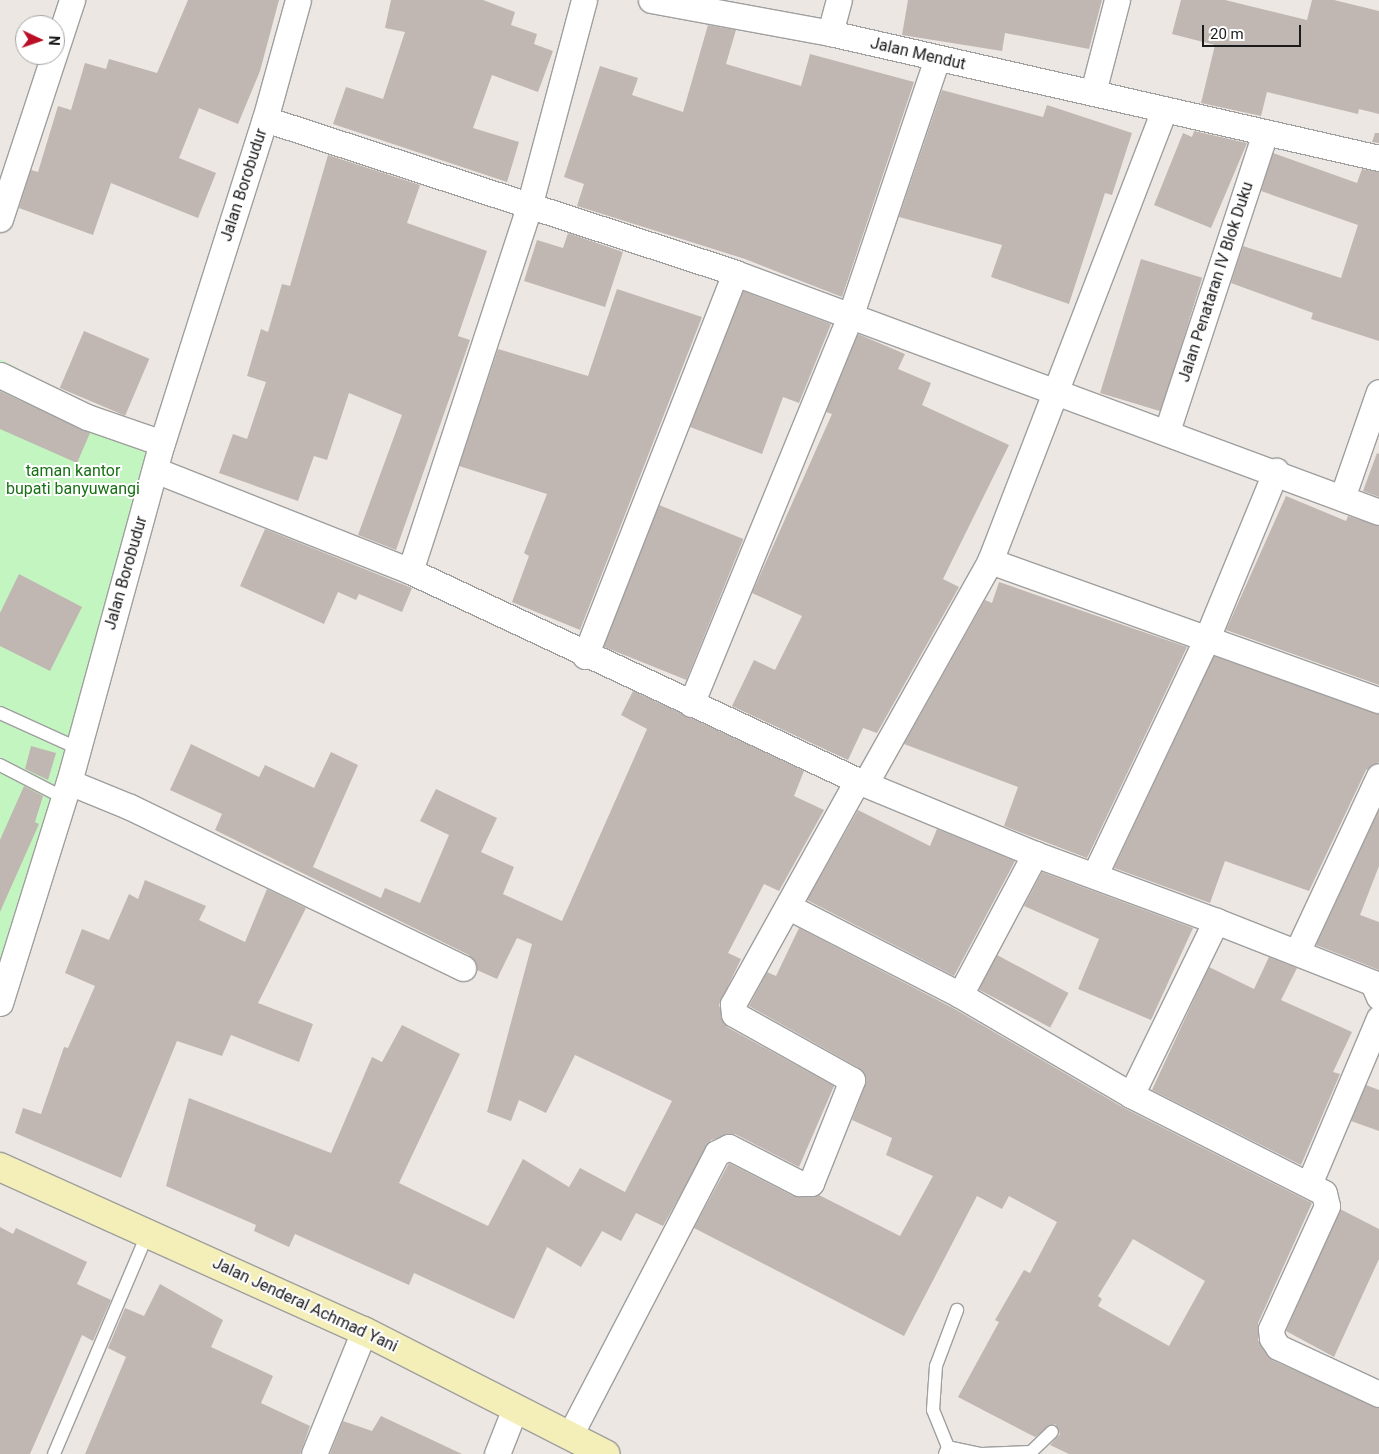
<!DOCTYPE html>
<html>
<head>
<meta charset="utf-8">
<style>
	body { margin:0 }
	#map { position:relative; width:1379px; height:1454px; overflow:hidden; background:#ece7e2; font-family:Roboto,sans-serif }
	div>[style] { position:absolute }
	.park>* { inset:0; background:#c3f5c0 }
	.building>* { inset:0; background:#c0b6b2; transform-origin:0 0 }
	.roads { filter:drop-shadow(1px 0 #9f9f9f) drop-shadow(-1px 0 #9f9f9f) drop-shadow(0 1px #9f9f9f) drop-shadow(0 -1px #9f9f9f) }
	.service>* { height:12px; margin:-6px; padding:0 6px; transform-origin:6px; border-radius:6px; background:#fff }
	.minor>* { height:25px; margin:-12.5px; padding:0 12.5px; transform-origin:12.5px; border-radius:12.5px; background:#fff }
	.secondary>* { height:28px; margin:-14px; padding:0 14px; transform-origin:14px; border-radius:14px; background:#f4efb8 }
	span { translate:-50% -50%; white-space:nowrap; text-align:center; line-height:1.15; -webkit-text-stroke:4px #fff; paint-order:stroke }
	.street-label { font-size:16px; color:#1b1b1b }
	.park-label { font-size:16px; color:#177013 }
	.north { position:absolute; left:15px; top:15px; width:50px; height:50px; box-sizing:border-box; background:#fff; border:1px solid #a4a4a4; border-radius:50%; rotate:93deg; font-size:14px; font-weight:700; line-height:20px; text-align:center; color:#1b1b1b }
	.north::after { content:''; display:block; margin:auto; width:18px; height:22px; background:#b90e25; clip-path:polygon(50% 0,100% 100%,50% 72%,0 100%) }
	.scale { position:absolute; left:1202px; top:25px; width:99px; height:22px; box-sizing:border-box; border:2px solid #1b1b1b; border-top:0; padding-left:6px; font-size:15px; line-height:18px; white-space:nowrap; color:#1b1b1b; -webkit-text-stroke:4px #fff; paint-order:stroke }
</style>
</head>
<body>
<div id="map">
	<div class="park">
		<div style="clip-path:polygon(0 359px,162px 443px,0 994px)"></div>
	</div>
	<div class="building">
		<div style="clip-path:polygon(188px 0,279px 0,260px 71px,238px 124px,199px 108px,179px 158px,216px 173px,198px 218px,111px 183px,93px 235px,19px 208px,31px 170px,38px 172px,58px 106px,71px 110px,85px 63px,106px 69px,109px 59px,157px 73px)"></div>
		<div style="clip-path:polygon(391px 0,483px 0,515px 12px,511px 25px,537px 34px,534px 44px,553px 51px,538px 92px,492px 75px,473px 128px,519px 142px,507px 182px,333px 124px,346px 87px,383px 99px,405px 32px,385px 28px)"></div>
		<div style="clip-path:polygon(908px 0,1102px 0,1089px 49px,1005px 33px,1002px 51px,902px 35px)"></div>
		<div style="clip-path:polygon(1181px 0,1225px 0,1307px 20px,1312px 0,1334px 0,1379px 11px,1379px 114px,1359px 109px,1358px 114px,1267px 92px,1261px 116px,1201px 103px,1215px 45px,1172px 34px)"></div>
		<div style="clip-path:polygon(708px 25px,736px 30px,726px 64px,801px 86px,810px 54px,914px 82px,842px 297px,745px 259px,577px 206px,584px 184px,564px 177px,600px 66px,638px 78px,632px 95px,683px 112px)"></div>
		<div style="clip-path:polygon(942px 90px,1043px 117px,1047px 105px,1132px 133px,1112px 195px,1105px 193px,1069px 304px,991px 277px,1002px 245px,899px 217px)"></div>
		<div style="clip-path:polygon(1194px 131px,1247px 143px,1211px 228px,1154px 205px,1183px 133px,1192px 137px)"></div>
		<div style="clip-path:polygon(1375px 133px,1379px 133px,1379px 143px,1372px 142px)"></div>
		<div style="clip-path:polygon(1273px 153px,1357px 183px,1362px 169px,1379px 172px,1379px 341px,1311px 319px,1313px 313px,1231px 283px,1243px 246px,1341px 278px,1358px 225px,1261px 191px)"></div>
		<div style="clip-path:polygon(328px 155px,420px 185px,407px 223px,487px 251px,458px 336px,470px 340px,396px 550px,358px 535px,402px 415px,349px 393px,327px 460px,314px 456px,298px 501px,219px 473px,233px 434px,247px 439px,266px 382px,247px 376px,261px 329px,268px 332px,282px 284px,290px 286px)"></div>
		<div style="clip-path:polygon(568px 233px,623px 252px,605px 307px,524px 281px,537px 240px,563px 248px)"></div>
		<div style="left:1141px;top:259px;width:64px;height:140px;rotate:17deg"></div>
		<div style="clip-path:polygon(617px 289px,702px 317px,580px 630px,512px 602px,529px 556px,524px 553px,547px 494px,459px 466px,498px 349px,588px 376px)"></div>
		<div style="clip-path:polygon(743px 291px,831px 324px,799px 403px,783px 397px,762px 454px,690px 427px)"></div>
		<div style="left:84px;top:331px;width:71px;height:62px;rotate:23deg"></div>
		<div style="clip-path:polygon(858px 334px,905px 354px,898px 369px,931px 383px,922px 405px,1009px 445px,943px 579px,959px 587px,877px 733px,863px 728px,848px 760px,732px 706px,754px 660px,775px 670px,802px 616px,752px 593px,832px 414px,826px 412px)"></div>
		<div style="clip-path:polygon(0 391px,90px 433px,77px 463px,0 429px)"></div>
		<div style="clip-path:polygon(1377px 453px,1379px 454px,1379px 497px,1363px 491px)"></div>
		<div style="clip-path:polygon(1286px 496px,1346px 521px,1348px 516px,1379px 526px,1379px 685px,1226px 630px)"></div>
		<div style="left:659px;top:505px;width:91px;height:152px;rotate:22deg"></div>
		<div style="clip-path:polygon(265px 529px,412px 588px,402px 612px,359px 594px,356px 600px,338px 592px,324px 624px,240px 586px)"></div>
		<div style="clip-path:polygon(19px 574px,82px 607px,50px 671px,0 646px,0 613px)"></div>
		<div style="clip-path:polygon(999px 582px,1187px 647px,1087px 858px,1004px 826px,1018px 787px,904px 744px,985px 600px,992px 603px)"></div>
		<div style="clip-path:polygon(1214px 656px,1379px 714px,1379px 762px,1366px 770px,1309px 891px,1225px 861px,1210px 903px,1114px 868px)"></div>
		<div style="clip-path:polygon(633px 691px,804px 771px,794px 796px,824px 810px,779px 891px,764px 884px,728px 953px,741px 959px,719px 1005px,727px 1027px,834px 1086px,799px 1167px,735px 1134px,711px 1140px,663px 1226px,636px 1213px,621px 1241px,602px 1231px,581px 1267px,547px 1247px,514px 1319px,414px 1273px,409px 1285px,295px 1234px,289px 1247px,254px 1231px,256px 1225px,166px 1186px,189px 1098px,331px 1153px,372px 1057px,382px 1062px,402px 1025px,460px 1054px,399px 1183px,488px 1226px,523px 1159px,569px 1187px,580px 1168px,625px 1192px,672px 1101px,575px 1055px,546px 1113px,519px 1100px,511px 1121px,487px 1112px,532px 944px,517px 938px,497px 979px,477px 970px,469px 955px,215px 830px,222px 814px,170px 790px,191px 744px,259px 777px,265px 765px,314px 788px,331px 752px,358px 765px,313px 867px,381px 898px,385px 888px,420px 903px,449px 835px,420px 821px,436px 789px,497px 818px,481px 852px,514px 867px,503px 894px,562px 921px,647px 729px,621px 715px)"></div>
		<div style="clip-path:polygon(31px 746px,56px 753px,48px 780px,25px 769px)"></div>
		<div style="clip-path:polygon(24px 786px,43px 796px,35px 822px,39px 824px,0 912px,0 840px)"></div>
		<div style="clip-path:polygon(858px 810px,930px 846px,937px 829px,1015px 861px,954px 976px,807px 900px)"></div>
		<div style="clip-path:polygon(1379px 810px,1379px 866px,1360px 915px,1379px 922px,1379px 970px,1316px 945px)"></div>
		<div style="clip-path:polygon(1042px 872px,1193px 928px,1151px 1020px,1078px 989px,1099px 939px,1024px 906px)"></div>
		<div style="clip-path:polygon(145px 880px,206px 906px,199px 920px,245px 942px,267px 889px,306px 908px,258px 1003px,313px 1024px,299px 1062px,231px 1035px,222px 1056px,177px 1041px,121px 1178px,15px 1133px,23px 1108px,41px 1114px,64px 1047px,68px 1048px,95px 986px,65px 973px,82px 929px,109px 940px,129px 894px,138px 899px)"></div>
		<div style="clip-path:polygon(evenodd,799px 928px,953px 1008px,1124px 1108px,1312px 1203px,1258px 1323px,1258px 1340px,1272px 1360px,1379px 1408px,1379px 1454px,1069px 1454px,1050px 1445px,1060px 1434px,1055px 1424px,1035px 1437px,958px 1397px,999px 1322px,995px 1320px,1024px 1270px,1030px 1273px,1057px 1222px,1009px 1196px,1002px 1209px,977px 1196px,904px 1336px,694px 1228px,729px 1163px,793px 1196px,819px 1195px,900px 1236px,933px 1176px,886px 1155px,892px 1138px,852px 1120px,865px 1085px,859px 1068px,749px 1006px,767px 972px,776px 976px,799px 928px,1133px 1239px,1205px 1281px,1169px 1346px,1098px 1306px,1102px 1299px,1098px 1296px,1133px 1239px)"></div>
		<div style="left:997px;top:955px;width:81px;height:39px;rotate:28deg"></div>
		<div style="clip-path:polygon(1269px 957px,1297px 968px,1281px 1000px,1352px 1032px,1333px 1072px,1340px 1074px,1301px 1165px,1152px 1090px,1209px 967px,1254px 989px)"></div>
		<div style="clip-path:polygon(1366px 1085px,1379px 1090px,1379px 1131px,1351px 1121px)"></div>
		<div style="clip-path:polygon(1340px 1209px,1379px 1229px,1379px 1259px,1334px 1357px,1286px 1331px)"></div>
		<div style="clip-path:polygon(0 1227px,13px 1234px,16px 1228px,87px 1262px,77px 1284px,111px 1300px,93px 1341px,82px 1335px,30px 1454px,0 1454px)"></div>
		<div style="clip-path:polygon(160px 1284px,223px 1320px,211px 1347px,273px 1376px,261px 1403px,310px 1426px,300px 1454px,85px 1454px,126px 1357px,108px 1348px,125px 1308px,144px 1316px)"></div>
		<div style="clip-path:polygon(381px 1416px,462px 1454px,330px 1454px,343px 1421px,372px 1431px)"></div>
	</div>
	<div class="roads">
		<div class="service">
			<div style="left:0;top:713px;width:85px;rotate:24.4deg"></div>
			<div style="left:0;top:765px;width:72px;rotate:27.3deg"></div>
			<div style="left:948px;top:1447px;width:40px;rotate:-112deg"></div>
			<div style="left:933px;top:1410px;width:44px;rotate:-86.1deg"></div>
			<div style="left:936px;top:1366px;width:60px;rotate:-69.4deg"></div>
			<div style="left:54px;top:1454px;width:240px;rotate:-67deg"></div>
			<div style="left:945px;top:1454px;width:8px;rotate:-67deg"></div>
			<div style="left:948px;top:1447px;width:34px;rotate:12deg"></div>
			<div style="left:982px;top:1454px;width:49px;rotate:-2.3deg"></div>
			<div style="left:1031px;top:1452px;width:29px;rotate:-44deg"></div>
		</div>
		<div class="minor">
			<div style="left:651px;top:0;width:182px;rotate:10.4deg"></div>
			<div style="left:830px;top:33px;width:563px;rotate:12.83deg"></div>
			<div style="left:830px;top:33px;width:34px;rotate:-75deg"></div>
			<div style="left:1093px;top:92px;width:95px;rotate:-75.4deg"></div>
			<div style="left:265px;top:119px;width:495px;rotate:18.1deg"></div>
			<div style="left:735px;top:273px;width:687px;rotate:20.36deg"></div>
			<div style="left:0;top:219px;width:231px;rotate:-71.8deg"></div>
			<div style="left:0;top:375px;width:97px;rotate:25.8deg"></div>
			<div style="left:87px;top:417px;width:79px;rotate:19.1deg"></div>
			<div style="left:1167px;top:431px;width:314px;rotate:-71.8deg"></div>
			<div style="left:155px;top:470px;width:274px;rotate:21.6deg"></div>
			<div style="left:410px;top:571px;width:502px;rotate:25.09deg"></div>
			<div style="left:865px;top:784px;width:184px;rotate:22.4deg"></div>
			<div style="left:1035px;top:854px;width:193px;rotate:20.3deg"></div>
			<div style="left:1342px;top:498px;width:112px;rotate:-70.8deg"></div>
			<div style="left:990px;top:561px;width:413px;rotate:19.7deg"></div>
			<div style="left:410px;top:571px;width:387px;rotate:-71.9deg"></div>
			<div style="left:530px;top:203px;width:210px;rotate:-75.1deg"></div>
			<div style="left:585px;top:656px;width:411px;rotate:-68.6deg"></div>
			<div style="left:691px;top:704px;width:422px;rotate:-67.7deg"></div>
			<div style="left:851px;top:314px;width:269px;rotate:-71.4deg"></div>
			<div style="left:69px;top:782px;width:66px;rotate:22.3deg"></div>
			<div style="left:130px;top:807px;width:370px;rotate:25.8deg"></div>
			<div style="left:865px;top:784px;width:256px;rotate:-60.7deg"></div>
			<div style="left:990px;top:561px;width:484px;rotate:-68.9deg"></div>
			<div style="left:1095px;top:874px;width:261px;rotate:-64.6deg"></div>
			<div style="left:1207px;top:638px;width:181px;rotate:-67.6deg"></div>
			<div style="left:789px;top:907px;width:192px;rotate:27.2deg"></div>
			<div style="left:960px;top:995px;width:198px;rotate:30.3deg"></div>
			<div style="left:1131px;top:1095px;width:216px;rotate:26.9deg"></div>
			<div style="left:1324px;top:1193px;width:13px;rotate:77deg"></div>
			<div style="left:1327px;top:1206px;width:135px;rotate:114.5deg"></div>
			<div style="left:1271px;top:1329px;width:9px;rotate:84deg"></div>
			<div style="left:1272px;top:1338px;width:11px;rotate:56deg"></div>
			<div style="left:1278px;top:1347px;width:111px;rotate:25deg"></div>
			<div style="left:1297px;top:952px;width:194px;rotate:-65deg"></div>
			<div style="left:960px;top:995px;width:160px;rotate:-62deg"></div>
			<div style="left:0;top:1003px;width:232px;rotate:-72.7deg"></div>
			<div style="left:69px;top:782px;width:352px;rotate:-74.7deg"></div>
			<div style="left:162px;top:443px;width:340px;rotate:-72.4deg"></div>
			<div style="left:265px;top:119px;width:123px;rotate:-74.5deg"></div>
			<div style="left:1131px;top:1095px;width:194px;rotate:-64deg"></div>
			<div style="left:1216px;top:921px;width:169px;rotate:21.5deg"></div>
			<div style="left:1373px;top:983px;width:15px;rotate:67deg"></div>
			<div style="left:1309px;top:1184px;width:180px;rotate:-67.1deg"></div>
			<div style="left:570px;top:1435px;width:318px;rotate:-62.5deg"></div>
			<div style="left:717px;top:1153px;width:13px;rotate:-27deg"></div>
			<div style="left:729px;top:1147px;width:79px;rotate:27.2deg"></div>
			<div style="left:799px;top:1183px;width:12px"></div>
			<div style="left:811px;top:1183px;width:111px;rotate:-68.3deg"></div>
			<div style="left:852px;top:1080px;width:135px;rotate:-150.8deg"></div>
			<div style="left:734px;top:1014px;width:10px;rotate:-96deg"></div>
			<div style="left:733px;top:1004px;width:255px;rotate:-60.9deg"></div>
			<div style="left:314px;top:1454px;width:133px;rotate:-67.9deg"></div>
			<div style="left:497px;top:1454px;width:49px;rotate:-68.6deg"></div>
		</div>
		<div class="secondary">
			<div style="left:0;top:1167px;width:399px;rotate:24.3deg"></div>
			<div style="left:364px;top:1331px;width:271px;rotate:27deg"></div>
		</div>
	</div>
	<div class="street-label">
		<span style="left:918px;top:54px;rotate:13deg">Jalan Mendut</span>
		<span style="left:244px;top:185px;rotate:-72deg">Jalan Borobudur</span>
		<span style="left:1216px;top:282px;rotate:-72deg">Jalan Penataran IV Blok Duku</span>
		<span style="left:126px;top:573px;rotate:-74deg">Jalan Borobudur</span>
		<span style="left:305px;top:1305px;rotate:25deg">Jalan Jenderal Achmad Yani</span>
	</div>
	<div class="park-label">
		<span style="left:73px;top:480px">taman kantor<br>bupati banyuwangi</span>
	</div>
	<div class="north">N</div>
	<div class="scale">20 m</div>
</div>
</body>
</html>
